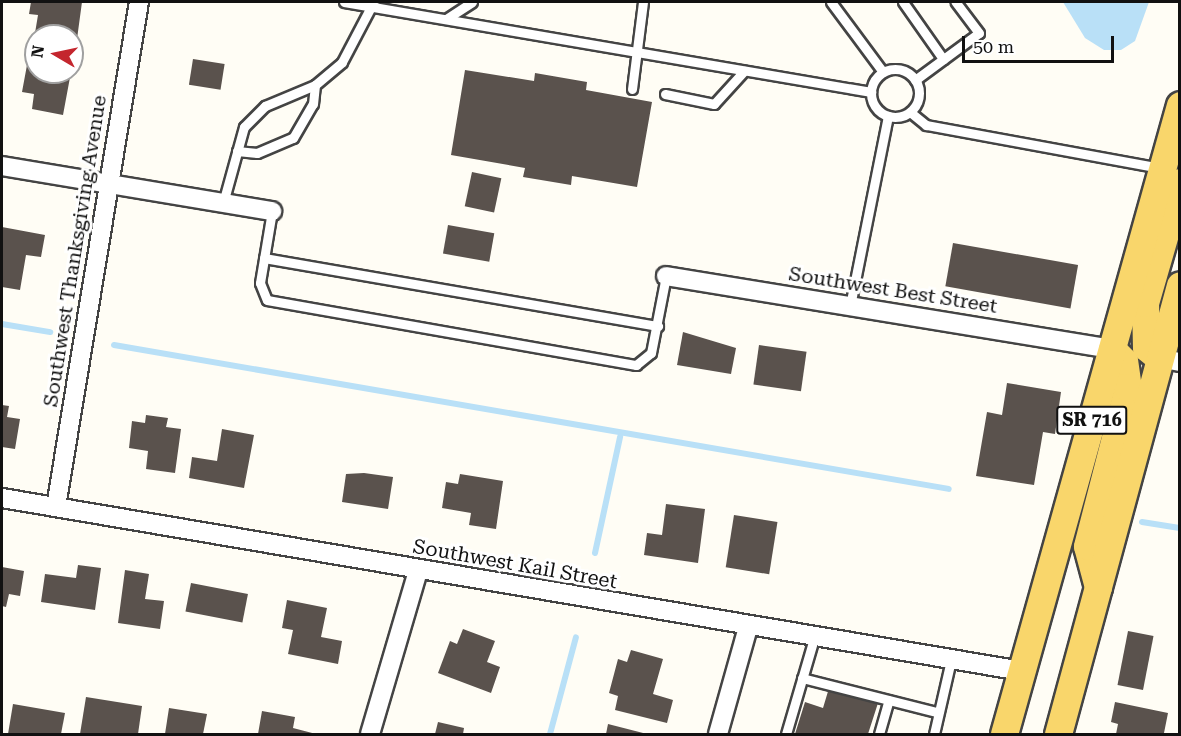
<!DOCTYPE html>
<html>
<head>
<meta charset="utf-8">
<style>
	body { margin:0 }
	#map { position:relative; width:1181px; height:736px; overflow:hidden; background:#fffdf5; font-family:"Roboto Serif",serif }
	div>[style] { position:absolute }
	.water>* { inset:0; background:#b9e0f7 }
	.stream>* { height:6px; margin:-3px; padding:0 3px; transform-origin:3px; border-radius:3px; background:#b9e0f7 }
	.building>* { inset:0; background:#5a524d; transform-origin:0 0 }
	.roads { filter:drop-shadow(2px 0 #444) drop-shadow(-2px 0 #444) drop-shadow(0 2px #444) drop-shadow(0 -2px #444) }
	.service>* { height:9px; margin:-4.5px; padding:0 4.5px; transform-origin:4.5px; border-radius:4.5px; background:#fff }
	.service>.ring { margin:-4.5px; padding:0; box-sizing:content-box; background:none; border:9px solid #fff; border-radius:50% }
	.minor>* { height:18px; margin:-9px; padding:0 9px; transform-origin:9px; border-radius:9px; background:#fff }
	.primary>* { height:27px; margin:-13.5px; padding:0 13.5px; transform-origin:13.5px; border-radius:13.5px; background:#f9d66b }
	span { translate:-50% -50%; white-space:nowrap; text-align:center; line-height:1.15; -webkit-text-stroke:6px #fff; paint-order:stroke }
	.shield-label span { padding:2px 4px; background:#fff; border:2px solid; border-radius:4px; -webkit-text-stroke-width:0 }
	.shield-label { font-size:18px; color:#111; font-weight:700 }
	.street-label { font-size:20px; color:#111 }
	.frame { position:absolute; inset:0; border:3px solid #111; pointer-events:none }
	.north { position:absolute; left:24px; top:24px; width:60px; height:60px; box-sizing:border-box; background:#fff; border:2px solid #a0a0a0; border-radius:50%; rotate:279deg; font-size:16px; font-weight:700; line-height:24px; text-align:center; color:#111 }
	.north::after { content:''; display:block; margin:auto; width:21px; height:27px; background:#c4262e; clip-path:polygon(50% 0,100% 100%,50% 72%,0 100%) }
	.scale { position:absolute; left:962px; top:36px; width:152px; height:27px; box-sizing:border-box; border:3px solid #111; border-top:0; padding-left:8px; font-size:18px; line-height:21px; white-space:nowrap; color:#111; -webkit-text-stroke:4px #fff; paint-order:stroke }
</style>
</head>
<body>
<div id="map">
	<div class="water">
		<div style="clip-path:polygon(1063px 2px,1149px 2px,1135px 41px,1121px 50px,1104px 50px,1085px 38px)"></div>
	</div>
	<div class="stream">
		<div style="left:2px;top:324px;width:49px;rotate:9.5deg"></div>
		<div style="left:114px;top:345px;width:847px;rotate:9.78deg"></div>
		<div style="left:1142px;top:522px;width:38px;rotate:9deg"></div>
		<div style="left:595px;top:553px;width:119px;rotate:-77.8deg"></div>
		<div style="left:550px;top:734px;width:100px;rotate:-75deg"></div>
	</div>
	<div class="building">
		<div style="clip-path:polygon(31px 2px,82px 2px,77px 39px,35px 33px,38px 15px,29px 14px)"></div>
		<div style="left:193px;top:59px;width:32px;height:26px;rotate:9deg"></div>
		<div style="clip-path:polygon(27px 65px,36px 72px,71px 72px,63px 115px,32px 109px,34px 94px,22px 92px)"></div>
		<div style="clip-path:polygon(465px 70px,534px 81px,535px 73px,587px 82px,586px 90px,652px 102px,637px 187px,572px 176px,571px 185px,523px 177px,525px 168px,451px 155px)"></div>
		<div style="left:472px;top:172px;width:30px;height:35px;rotate:12deg"></div>
		<div style="left:448px;top:225px;width:47px;height:29px;rotate:10deg"></div>
		<div style="clip-path:polygon(2px 227px,45px 235px,41px 257px,26px 255px,20px 290px,2px 287px)"></div>
		<div style="left:953px;top:243px;width:127px;height:44px;rotate:10deg"></div>
		<div style="clip-path:polygon(683px 332px,736px 348px,731px 374px,677px 365px)"></div>
		<div style="left:759px;top:345px;width:48px;height:40px;rotate:8deg"></div>
		<div style="clip-path:polygon(1007px 383px,1061px 392px,1055px 434px,1043px 432px,1034px 485px,976px 476px,987px 412px,1002px 415px)"></div>
		<div style="clip-path:polygon(2px 405px,9px 406px,7px 417px,20px 419px,15px 449px,2px 447px)"></div>
		<div style="clip-path:polygon(146px 415px,168px 418px,166px 427px,181px 429px,175px 473px,146px 469px,148px 451px,129px 448px,132px 421px,145px 423px)"></div>
		<div style="clip-path:polygon(222px 429px,254px 435px,244px 488px,189px 478px,192px 457px,217px 461px)"></div>
		<div style="clip-path:polygon(364px 473px,393px 477px,388px 509px,342px 502px,346px 474px)"></div>
		<div style="clip-path:polygon(460px 474px,503px 481px,496px 529px,469px 525px,471px 513px,442px 508px,446px 482px,458px 484px)"></div>
		<div style="clip-path:polygon(666px 504px,705px 509px,698px 563px,644px 555px,647px 533px,662px 535px)"></div>
		<div style="left:734px;top:515px;width:44px;height:53px;rotate:9deg"></div>
		<div style="clip-path:polygon(78px 565px,101px 568px,95px 610px,41px 602px,45px 574px,76px 578px)"></div>
		<div style="clip-path:polygon(2px 567px,24px 571px,20px 596px,9px 594px,6px 607px,2px 606px)"></div>
		<div style="clip-path:polygon(125px 570px,149px 574px,145px 599px,164px 601px,160px 629px,118px 623px)"></div>
		<div style="left:191px;top:583px;width:58px;height:29px;rotate:11deg"></div>
		<div style="clip-path:polygon(287px 600px,327px 608px,321px 637px,342px 641px,338px 664px,288px 654px,293px 630px,282px 628px)"></div>
		<div style="clip-path:polygon(463px 629px,495px 641px,487px 662px,500px 667px,491px 693px,438px 673px,450px 641px,457px 644px)"></div>
		<div style="left:1128px;top:631px;width:26px;height:55px;rotate:11deg"></div>
		<div style="clip-path:polygon(631px 650px,663px 659px,653px 694px,673px 700px,667px 723px,615px 710px,618px 696px,609px 693px,618px 659px,627px 662px)"></div>
		<div style="clip-path:polygon(829px 688px,878px 703px,868px 734px,795px 734px,805px 702px,823px 708px)"></div>
		<div style="clip-path:polygon(86px 697px,142px 706px,138px 734px,80px 734px)"></div>
		<div style="clip-path:polygon(1115px 702px,1168px 713px,1164px 733px,1116px 734px,1118px 724px,1111px 722px)"></div>
		<div style="clip-path:polygon(13px 704px,65px 713px,61px 734px,8px 734px)"></div>
		<div style="clip-path:polygon(169px 708px,207px 714px,203px 734px,165px 734px)"></div>
		<div style="clip-path:polygon(262px 711px,295px 717px,293px 728px,316px 734px,258px 734px)"></div>
		<div style="clip-path:polygon(438px 722px,464px 728px,463px 734px,435px 734px)"></div>
		<div style="clip-path:polygon(608px 724px,647px 734px,606px 734px)"></div>
	</div>
	<div class="roads">
		<div class="service">
			<div style="left:344px;top:2px;width:535px;rotate:9.69deg"></div>
			<div style="left:831px;top:2px;width:87px;rotate:53.4deg"></div>
			<div style="left:903px;top:2px;width:70px;rotate:54.9deg"></div>
			<div style="left:446px;top:19px;width:31px;rotate:-33deg"></div>
			<div class="ring" style="left:871px;top:69px;width:39px;height:39px"></div>
			<div style="left:915px;top:80px;width:79px;rotate:-36.3deg"></div>
			<div style="left:979px;top:33px;width:39px;rotate:-127deg"></div>
			<div style="left:632px;top:89px;width:88px;rotate:-82.8deg"></div>
			<div style="left:665px;top:94px;width:50px;rotate:11.5deg"></div>
			<div style="left:714px;top:104px;width:45px;rotate:-47.7deg"></div>
			<div style="left:910px;top:112px;width:21px;rotate:39deg"></div>
			<div style="left:926px;top:125px;width:238px;rotate:10.4deg"></div>
			<div style="left:237px;top:151px;width:20px;rotate:6deg"></div>
			<div style="left:257px;top:153px;width:39px;rotate:-23deg"></div>
			<div style="left:293px;top:138px;width:39px;rotate:-60deg"></div>
			<div style="left:313px;top:104px;width:19px;rotate:-84deg"></div>
			<div style="left:223px;top:203px;width:79px;rotate:-74.6deg"></div>
			<div style="left:244px;top:127px;width:30px;rotate:-45deg"></div>
			<div style="left:265px;top:106px;width:54px;rotate:-22.8deg"></div>
			<div style="left:315px;top:85px;width:35px;rotate:-40deg"></div>
			<div style="left:342px;top:62px;width:67px;rotate:-62.3deg"></div>
			<div style="left:272px;top:211px;width:73px;rotate:99.5deg"></div>
			<div style="left:260px;top:283px;width:18px;rotate:68deg"></div>
			<div style="left:267px;top:300px;width:375px;rotate:10deg"></div>
			<div style="left:636px;top:365px;width:19px;rotate:-39deg"></div>
			<div style="left:651px;top:353px;width:78px;rotate:-79deg"></div>
			<div style="left:264px;top:258px;width:400px;rotate:9.8deg"></div>
			<div style="left:850px;top:306px;width:194px;rotate:-78.7deg"></div>
			<div style="left:802px;top:678px;width:138px;rotate:14.2deg"></div>
			<div style="left:786px;top:734px;width:100px;rotate:-73.7deg"></div>
			<div style="left:879px;top:734px;width:35px;rotate:-74deg"></div>
			<div style="left:934px;top:734px;width:76px;rotate:-77.1deg"></div>
		</div>
		<div class="minor">
			<div style="left:2px;top:166px;width:274px;rotate:9.5deg"></div>
			<div style="left:666px;top:276px;width:452px;rotate:9.3deg"></div>
			<div style="left:1159px;top:358px;width:21px;rotate:11deg"></div>
			<div style="left:2px;top:498px;width:1035px;rotate:9.63deg"></div>
			<div style="left:56px;top:507px;width:512px;rotate:-80.67deg"></div>
			<div style="left:370px;top:734px;width:170px;rotate:-73.6deg"></div>
			<div style="left:718px;top:734px;width:111px;rotate:-74.3deg"></div>
		</div>
		<div class="primary">
			<div style="left:1159px;top:358px;width:17px;rotate:-140deg"></div>
			<div style="left:1146px;top:347px;width:44px;rotate:-91.3deg"></div>
			<div style="left:1145px;top:303px;width:126px;rotate:-73.9deg"></div>
			<div style="left:1098px;top:587px;width:42px;rotate:-105deg"></div>
			<div style="left:1087px;top:546px;width:163px;rotate:-75.5deg"></div>
			<div style="left:1128px;top:388px;width:27px;rotate:-98deg"></div>
			<div style="left:1124px;top:361px;width:17px;rotate:-135deg"></div>
			<div style="left:1004px;top:734px;width:653px;rotate:-74.37deg"></div>
			<div style="left:1058px;top:734px;width:465px;rotate:-74.8deg"></div>
		</div>
	</div>
	<div class="shield-label">
		<span style="left:1092px;top:420px">SR 716</span>
	</div>
	<div class="street-label">
		<span style="left:75px;top:251px;rotate:-81deg">Southwest Thanksgiving Avenue</span>
		<span style="left:893px;top:290px;rotate:9deg">Southwest Best Street</span>
		<span style="left:515px;top:564px;rotate:10deg">Southwest Kail Street</span>
	</div>
	<div class="frame"></div>
	<div class="north">N</div>
	<div class="scale">50 m</div>
</div>
</body>
</html>
